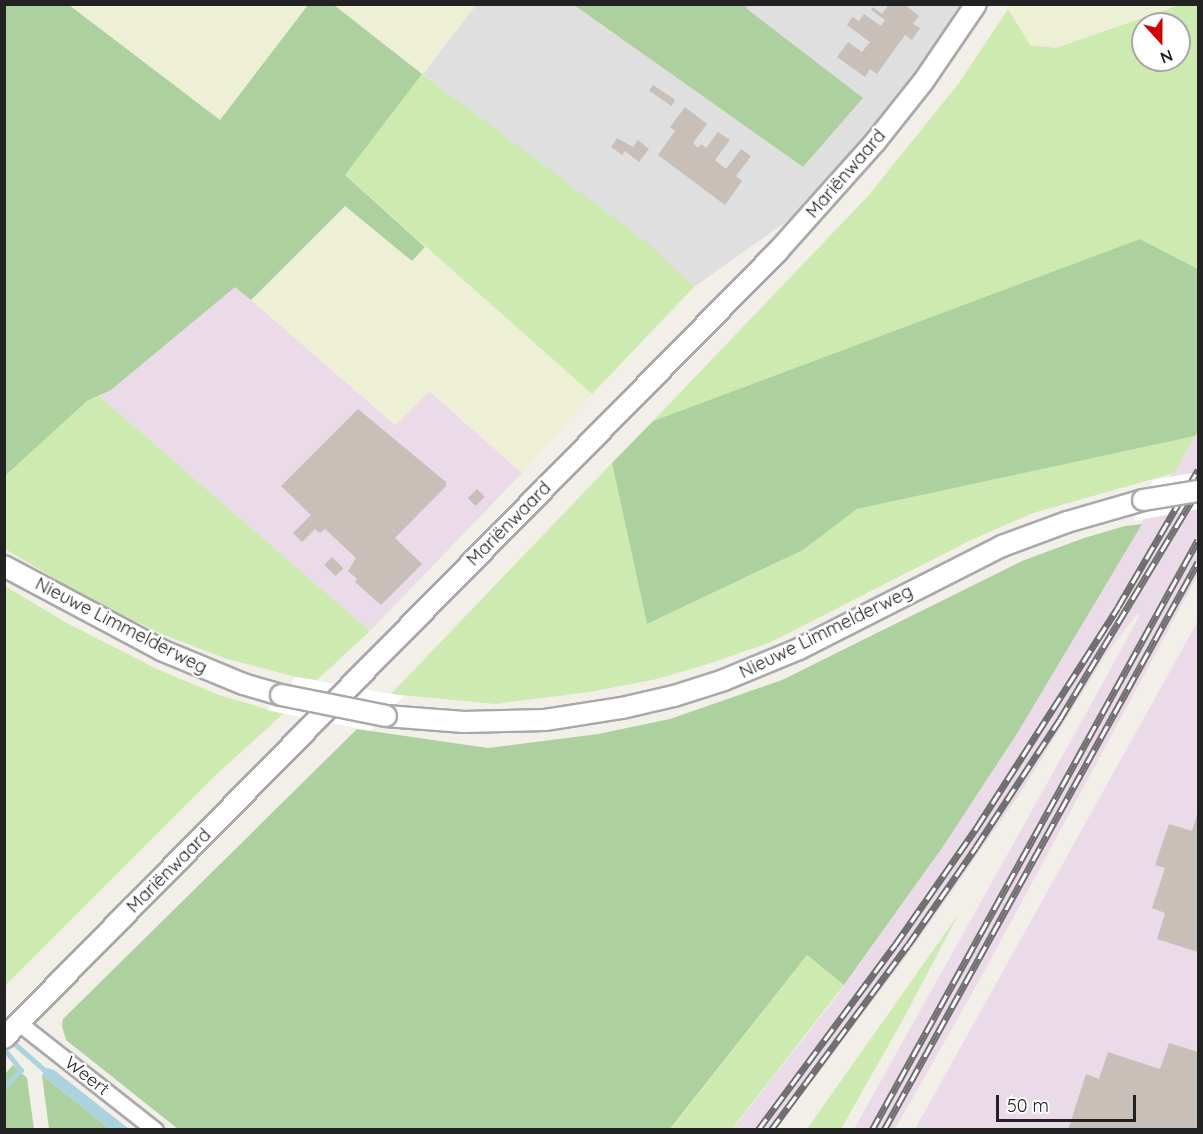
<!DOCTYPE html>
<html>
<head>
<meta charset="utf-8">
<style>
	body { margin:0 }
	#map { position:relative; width:1203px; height:1134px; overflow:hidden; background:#f2efe9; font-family:Quicksand,sans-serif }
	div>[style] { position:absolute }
	.residential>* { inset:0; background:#e0dfdf }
	.industrial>* { inset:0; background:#ebdbe8 }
	.farmland>* { inset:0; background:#eef0d5 }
	.grass>* { inset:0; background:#cdebb0 }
	.forest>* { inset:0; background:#add19e }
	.water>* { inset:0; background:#aad3df }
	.pier>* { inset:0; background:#fff }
	.stream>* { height:5px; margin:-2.5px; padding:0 2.5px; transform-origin:2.5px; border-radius:2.5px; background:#aad3df }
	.building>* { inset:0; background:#c7bfb8; transform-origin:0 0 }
	.roads { filter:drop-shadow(2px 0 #a9a9a9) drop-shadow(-2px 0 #a9a9a9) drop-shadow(0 2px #a9a9a9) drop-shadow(0 -2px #a9a9a9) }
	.minor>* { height:15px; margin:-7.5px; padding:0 7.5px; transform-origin:7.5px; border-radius:7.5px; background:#fff }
	.tertiary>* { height:20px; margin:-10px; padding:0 10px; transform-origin:10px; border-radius:10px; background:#fff }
	.rail>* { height:7px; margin-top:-3.5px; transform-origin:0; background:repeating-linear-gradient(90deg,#fff 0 14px,#707070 0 28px); box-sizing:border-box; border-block:2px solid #707070 }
	.bridges { filter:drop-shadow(2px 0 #a9a9a9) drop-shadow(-2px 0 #a9a9a9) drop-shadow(0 2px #a9a9a9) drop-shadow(0 -2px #a9a9a9) }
	.tertiary-bridge>* { height:20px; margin:-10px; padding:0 10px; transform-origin:10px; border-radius:10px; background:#fff }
	span { translate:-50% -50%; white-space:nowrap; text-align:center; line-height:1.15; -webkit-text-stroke:5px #fff; paint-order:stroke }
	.street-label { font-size:18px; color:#222 }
	.frame { position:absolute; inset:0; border:6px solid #222; pointer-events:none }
	.north { position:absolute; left:1131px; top:12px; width:60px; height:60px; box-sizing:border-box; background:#fff; border:2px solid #a7a7a7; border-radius:50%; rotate:159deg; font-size:16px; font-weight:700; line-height:24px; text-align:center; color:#222 }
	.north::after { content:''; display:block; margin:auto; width:21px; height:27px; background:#d40000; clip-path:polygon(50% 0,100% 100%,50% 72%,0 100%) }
	.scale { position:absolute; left:996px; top:1095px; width:140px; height:27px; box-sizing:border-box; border:3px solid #222; border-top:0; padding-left:8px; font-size:18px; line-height:21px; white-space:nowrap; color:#222; -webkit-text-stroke:4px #fff; paint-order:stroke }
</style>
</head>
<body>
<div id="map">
	<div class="residential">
		<div style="clip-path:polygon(476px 5px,574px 5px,803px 167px,745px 5px,974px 5px,877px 125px,797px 214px,694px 287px,423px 74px)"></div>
	</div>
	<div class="industrial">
		<div style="clip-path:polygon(235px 286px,395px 425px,429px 391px,522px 473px,370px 631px,99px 396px,111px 390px)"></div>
		<div style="clip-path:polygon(1198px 431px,1198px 575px,979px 981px,895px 1129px,854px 1129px,1078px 728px,1140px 615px,1138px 613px,1107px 653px,1021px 792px,909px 953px,776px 1129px,732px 1130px,837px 996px,942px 848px)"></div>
		<div style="clip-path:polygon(1198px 621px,1198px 1129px,915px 1129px)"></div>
	</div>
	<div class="farmland">
		<div style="clip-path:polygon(1011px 4px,1180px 5px,1056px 48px,1030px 45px,1008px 9px)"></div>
		<div style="clip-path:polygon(69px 5px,308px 5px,220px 120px)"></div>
		<div style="clip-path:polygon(334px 5px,476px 5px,422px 74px)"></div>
		<div style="clip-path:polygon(345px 205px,412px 261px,425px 247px,592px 394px,522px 473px,430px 391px,395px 426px,395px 424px,251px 300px)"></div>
	</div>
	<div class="grass">
		<div style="clip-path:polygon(evenodd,1180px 5px,1198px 5px,1198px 269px,1140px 239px,653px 421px,868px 196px,959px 83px,1008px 9px,1030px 45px,1056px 48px,1180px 5px,1143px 24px,1179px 24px,1179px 60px,1143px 60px,1143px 24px)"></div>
		<div style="clip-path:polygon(422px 74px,649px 244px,694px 287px,592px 394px,345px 175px)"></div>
		<div style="clip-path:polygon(99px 396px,370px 631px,317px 680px,296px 677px,227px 659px,159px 633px,77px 592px,5px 549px,5px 476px,87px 401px)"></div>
		<div style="clip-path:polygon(1195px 436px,1174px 473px,1033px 513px,971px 540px,771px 642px,708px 664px,657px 679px,590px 692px,495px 704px,391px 694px,612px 463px,647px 624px,803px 550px,857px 509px)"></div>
		<div style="clip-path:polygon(5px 586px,65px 622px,157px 669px,219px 695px,283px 714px,219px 772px,5px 986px)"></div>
		<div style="clip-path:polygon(958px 915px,905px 1016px,841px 1129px,807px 1129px)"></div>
		<div style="clip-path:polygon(807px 955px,844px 985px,732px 1129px,670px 1130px)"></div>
	</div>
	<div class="forest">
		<div style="clip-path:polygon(5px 4px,69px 5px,220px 120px,308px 5px,334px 5px,422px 74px,345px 175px,425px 247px,412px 261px,345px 206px,251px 300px,235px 287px,111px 390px,87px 401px,5px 476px)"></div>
		<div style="clip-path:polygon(574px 5px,745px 5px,747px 9px,863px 98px,803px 167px)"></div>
		<div style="clip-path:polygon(1140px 239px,1198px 269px,1198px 431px,1195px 436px,857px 509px,803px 550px,647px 624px,612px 463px,653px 421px)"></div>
		<div style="clip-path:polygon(1142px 524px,1018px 732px,942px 848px,844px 985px,807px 955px,670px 1129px,178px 1129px,66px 1040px,62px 1026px,63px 1019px,357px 729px,488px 748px,598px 734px,670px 719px,782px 680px,1022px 561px,1084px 538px,1125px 526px)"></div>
		<div style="clip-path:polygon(13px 1065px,27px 1078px,34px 1129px,5px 1129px,5px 1074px)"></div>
		<div style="clip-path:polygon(42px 1075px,110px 1129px,49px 1129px)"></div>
	</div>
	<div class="water">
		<div style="clip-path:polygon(47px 1068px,54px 1070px,129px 1129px,110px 1129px,42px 1075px)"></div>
	</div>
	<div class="pier">
		<div style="clip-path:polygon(1198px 472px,1198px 509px,1133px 521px,1153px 480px)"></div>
		<div style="clip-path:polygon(296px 677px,404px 696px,370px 731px,267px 710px)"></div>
	</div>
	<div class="stream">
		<div style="left:9px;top:1039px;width:53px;rotate:41.2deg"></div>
		<div style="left:4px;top:1049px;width:27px;rotate:51deg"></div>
		<div style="left:21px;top:1070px;width:24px;rotate:135deg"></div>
	</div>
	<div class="building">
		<div style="clip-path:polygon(889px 4px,904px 4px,919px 16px,913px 24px,920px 28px,912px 40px,905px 35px,877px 74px,870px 69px,865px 77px,837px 57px,848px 42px,862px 52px,870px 42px,847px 25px,852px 17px,859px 21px,864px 14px,881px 26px,885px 20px,871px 10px,873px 7px,882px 14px)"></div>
		<div style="left:653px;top:85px;width:27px;height:7px;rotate:34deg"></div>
		<div style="clip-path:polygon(685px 107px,707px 124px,693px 143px,698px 148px,701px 144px,706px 148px,718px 132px,730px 140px,715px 160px,726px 169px,741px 149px,751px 156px,736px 176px,742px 181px,725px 205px,658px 155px,675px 131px,670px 127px)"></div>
		<div style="clip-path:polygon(617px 138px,633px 147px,638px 140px,649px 149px,639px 162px,625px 151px,622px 155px,611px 147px)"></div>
		<div style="clip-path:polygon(358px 409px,446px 482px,446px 486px,395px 538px,422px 564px,381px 605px,355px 582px,357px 579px,348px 571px,356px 558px,325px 529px,320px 533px,315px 529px,302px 542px,293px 533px,311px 515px,281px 486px)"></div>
		<div style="left:477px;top:489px;width:11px;height:13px;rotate:45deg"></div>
		<div style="left:332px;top:557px;width:16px;height:11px;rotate:45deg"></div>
		<div style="clip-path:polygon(1198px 812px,1198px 952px,1157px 939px,1165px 913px,1152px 908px,1165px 868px,1155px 865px,1169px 824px,1192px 831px)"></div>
		<div style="clip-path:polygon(1169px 1043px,1198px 1052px,1198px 1130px,1068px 1130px,1086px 1074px,1099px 1079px,1108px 1052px,1160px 1069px)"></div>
	</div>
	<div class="roads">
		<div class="minor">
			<div style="left:19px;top:1023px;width:173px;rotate:38.2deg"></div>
		</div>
		<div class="tertiary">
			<div style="left:4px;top:566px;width:178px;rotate:28.1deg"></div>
			<div style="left:161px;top:650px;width:89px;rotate:22.5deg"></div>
			<div style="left:243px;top:684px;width:40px;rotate:16deg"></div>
			<div style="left:386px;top:716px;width:78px;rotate:4.4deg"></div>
			<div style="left:464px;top:722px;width:81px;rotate:-1.4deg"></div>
			<div style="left:545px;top:720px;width:78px;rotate:-8.9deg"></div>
			<div style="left:622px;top:708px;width:53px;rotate:-13deg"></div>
			<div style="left:674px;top:696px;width:52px;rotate:-17.7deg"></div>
			<div style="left:724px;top:680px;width:81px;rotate:-22.5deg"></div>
			<div style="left:799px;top:649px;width:228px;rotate:-26.9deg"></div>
			<div style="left:1002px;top:546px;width:69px;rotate:-20.3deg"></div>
			<div style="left:1067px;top:522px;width:79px;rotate:-16.1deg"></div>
			<div style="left:4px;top:1038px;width:1104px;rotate:-45.48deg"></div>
			<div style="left:778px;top:251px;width:147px;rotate:-48.3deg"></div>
			<div style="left:876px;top:141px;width:75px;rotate:-51.5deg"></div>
			<div style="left:923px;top:82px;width:94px;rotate:-55.8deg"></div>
		</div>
	</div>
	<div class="rail">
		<div style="left:758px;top:1130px;width:230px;rotate:-53.5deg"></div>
		<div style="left:895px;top:945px;width:144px;rotate:-55.2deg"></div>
		<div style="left:977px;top:827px;width:261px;rotate:-57.3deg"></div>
		<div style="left:1118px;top:607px;width:159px;rotate:-59.7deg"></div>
		<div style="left:771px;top:1130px;width:230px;rotate:-53.5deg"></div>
		<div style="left:908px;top:945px;width:119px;rotate:-55.2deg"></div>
		<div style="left:976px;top:847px;width:153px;rotate:-56.7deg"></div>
		<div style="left:1060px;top:719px;width:267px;rotate:-58.9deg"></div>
		<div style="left:872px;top:1130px;width:674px;rotate:-61.08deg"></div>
		<div style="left:884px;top:1130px;width:649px;rotate:-61.07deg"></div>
	</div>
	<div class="bridges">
		<div class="tertiary-bridge">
			<div style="left:1143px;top:500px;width:56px;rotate:-9.3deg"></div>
			<div style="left:281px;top:695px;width:107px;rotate:11.3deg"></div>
		</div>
	</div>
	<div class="street-label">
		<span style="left:846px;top:174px;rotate:-49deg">Mariënwaard</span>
		<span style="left:509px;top:524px;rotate:-45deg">Mariënwaard</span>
		<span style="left:121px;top:626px;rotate:27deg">Nieuwe Limmelderweg</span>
		<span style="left:826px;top:632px;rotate:-26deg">Nieuwe Limmelderweg</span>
		<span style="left:169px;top:871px;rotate:-45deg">Mariënwaard</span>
		<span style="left:87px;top:1076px;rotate:38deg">Weert</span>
	</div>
	<div class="frame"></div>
	<div class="north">N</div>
	<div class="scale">50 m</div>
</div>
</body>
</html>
